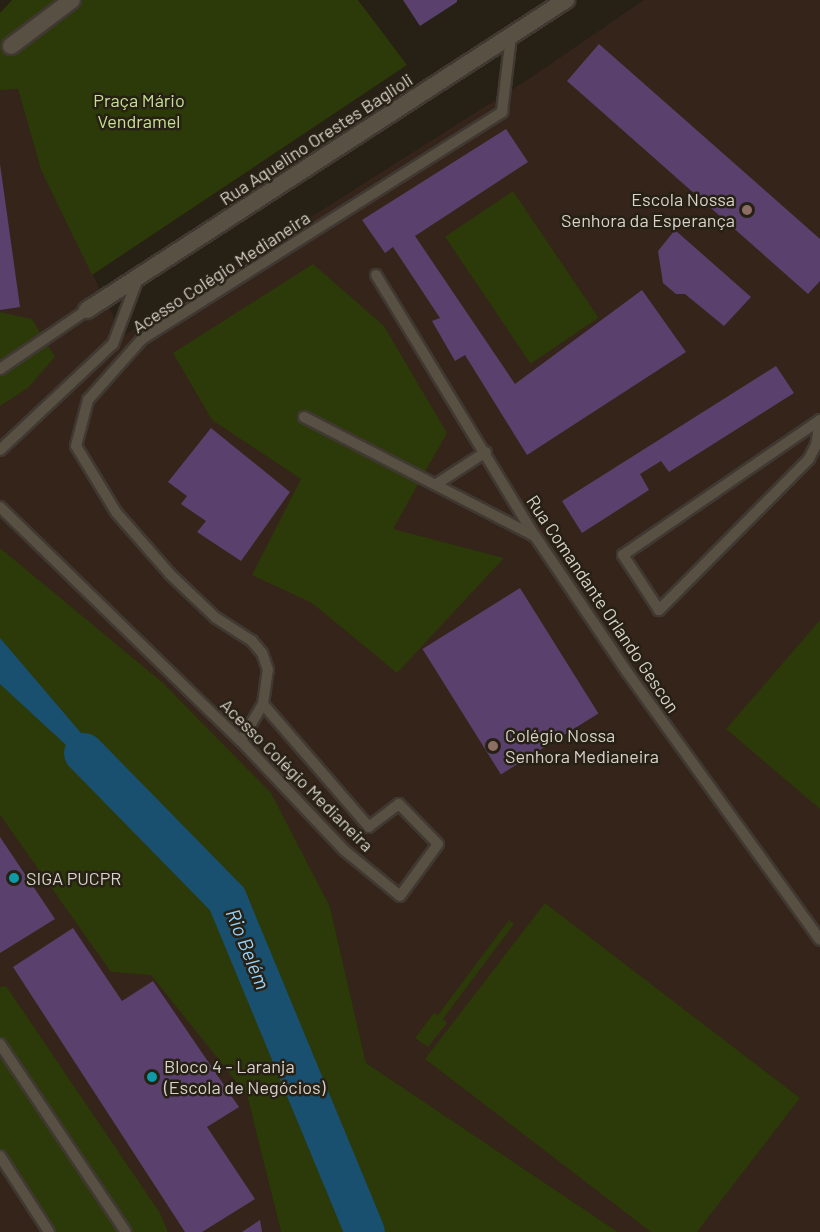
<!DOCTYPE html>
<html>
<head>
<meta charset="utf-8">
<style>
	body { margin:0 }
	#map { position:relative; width:820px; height:1232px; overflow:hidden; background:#272014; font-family:Barlow,sans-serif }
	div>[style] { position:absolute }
	.education>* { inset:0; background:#34241a }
	.green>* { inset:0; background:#2c3908; transform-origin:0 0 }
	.water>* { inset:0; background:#194f6f }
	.river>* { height:40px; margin:-20px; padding:0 20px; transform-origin:20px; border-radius:20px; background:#194f6f }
	.building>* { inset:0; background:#5a416d; transform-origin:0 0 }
	.roads { filter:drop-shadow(2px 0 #403932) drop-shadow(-2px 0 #403932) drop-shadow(0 2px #403932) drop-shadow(0 -2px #403932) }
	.service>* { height:10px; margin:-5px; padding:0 5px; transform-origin:5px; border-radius:5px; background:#585043 }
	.minor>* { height:16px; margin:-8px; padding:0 8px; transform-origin:8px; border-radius:8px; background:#585043 }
	.dots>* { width:16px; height:16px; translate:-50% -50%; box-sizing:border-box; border:3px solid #272014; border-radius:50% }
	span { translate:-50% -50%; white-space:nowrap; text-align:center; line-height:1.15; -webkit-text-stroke:5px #272014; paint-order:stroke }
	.park-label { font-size:18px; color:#c6e192 }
	.street-label { font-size:18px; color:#d7d2cb }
	.poi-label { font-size:18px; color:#d7d2cb }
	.right { translate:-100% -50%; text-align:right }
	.left { translate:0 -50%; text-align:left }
	.water-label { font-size:20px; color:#96d3fc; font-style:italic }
</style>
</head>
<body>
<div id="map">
	<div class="education">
		<div style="clip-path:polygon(644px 0,820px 0,820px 1232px,618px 1232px,366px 1063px,330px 907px,0 585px,0 54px,9px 57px,41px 170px,123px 336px,527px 80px)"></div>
		<div style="clip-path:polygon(0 750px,247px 1095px,281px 1232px,0 1232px)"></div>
	</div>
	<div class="green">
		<div style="clip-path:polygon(12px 0,358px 0,407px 65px,92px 275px,41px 170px,18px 89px,0 90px,0 13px)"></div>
		<div style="left:513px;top:191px;width:153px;height:82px;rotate:56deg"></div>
		<div style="clip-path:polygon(313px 264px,384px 326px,447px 433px,393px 529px,504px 558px,397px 673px,312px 603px,252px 575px,301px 479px,212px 420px,173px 353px)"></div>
		<div style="clip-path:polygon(0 312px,32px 319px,55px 357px,28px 388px,0 406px)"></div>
		<div style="clip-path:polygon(0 548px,163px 683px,271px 793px,330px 907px,366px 1063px,618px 1232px,281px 1232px,247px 1095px,151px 975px,111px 972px,0 815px)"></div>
		<div style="clip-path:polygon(820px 620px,820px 809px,726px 729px)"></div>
		<div style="clip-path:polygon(545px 903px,800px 1098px,697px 1232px,651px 1232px,425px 1059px)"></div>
		<div style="clip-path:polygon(509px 920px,514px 924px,443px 1019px,447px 1023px,428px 1047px,415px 1038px,434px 1013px,438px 1015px)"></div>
		<div style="clip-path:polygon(6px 986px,160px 1213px,168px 1232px,53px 1232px,0 1149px,0 987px)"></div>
	</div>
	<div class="water">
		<div style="clip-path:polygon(0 638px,93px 747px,133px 807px,0 684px)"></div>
	</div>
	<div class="river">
		<div style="left:84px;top:753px;width:204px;rotate:45.6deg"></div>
		<div style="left:227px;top:899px;width:360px;rotate:67.5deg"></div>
	</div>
	<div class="building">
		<div style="clip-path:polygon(403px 0,457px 0,457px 2px,420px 26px)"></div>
		<div style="clip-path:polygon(599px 44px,820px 239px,820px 281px,808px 294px,567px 81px)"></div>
		<div style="clip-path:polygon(506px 129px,528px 162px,415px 236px,515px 384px,642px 290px,686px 352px,527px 455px,465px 355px,455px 361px,432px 321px,440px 318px,393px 247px,385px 253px,362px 220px)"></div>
		<div style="clip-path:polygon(0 164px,20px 307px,0 310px)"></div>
		<div style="clip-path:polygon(675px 230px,751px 297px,724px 326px,685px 294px,676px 294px,663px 283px,658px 251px)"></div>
		<div style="clip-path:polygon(776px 366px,794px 393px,669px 472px,661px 461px,640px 474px,649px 490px,582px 533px,562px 501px)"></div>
		<div style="clip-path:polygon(211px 428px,290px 492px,241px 561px,197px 532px,206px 521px,181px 504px,187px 496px,168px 482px)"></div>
		<div style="left:520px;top:588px;width:148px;height:115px;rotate:58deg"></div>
		<div style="clip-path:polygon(0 837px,55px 919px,0 953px)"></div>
		<div style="clip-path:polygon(73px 928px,122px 1001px,153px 981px,239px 1107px,207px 1127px,255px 1199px,202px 1232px,185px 1232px,13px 967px)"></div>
		<div style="clip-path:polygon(260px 1220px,262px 1232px,242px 1232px)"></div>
	</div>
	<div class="roads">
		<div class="service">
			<div style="left:376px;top:275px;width:306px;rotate:58.7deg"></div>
			<div style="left:535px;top:536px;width:164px;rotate:55.9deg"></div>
			<div style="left:627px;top:672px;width:330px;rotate:54.2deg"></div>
			<div style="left:0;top:369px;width:105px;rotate:-34.1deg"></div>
			<div style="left:304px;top:417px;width:258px;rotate:27.3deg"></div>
			<div style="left:820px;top:420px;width:25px;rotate:99deg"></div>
			<div style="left:816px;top:445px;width:16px;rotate:117deg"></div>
			<div style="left:809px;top:459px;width:213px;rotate:134.8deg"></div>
			<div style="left:659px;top:610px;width:66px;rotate:-123.2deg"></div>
			<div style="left:623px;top:555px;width:239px;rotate:-34.4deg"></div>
			<div style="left:0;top:450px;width:155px;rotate:-43.2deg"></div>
			<div style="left:113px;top:344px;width:73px;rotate:-69.1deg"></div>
			<div style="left:438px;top:483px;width:57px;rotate:-32.9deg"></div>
			<div style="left:0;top:507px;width:336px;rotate:44.2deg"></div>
			<div style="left:241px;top:741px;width:150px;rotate:46.6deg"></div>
			<div style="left:344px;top:850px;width:72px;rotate:39.4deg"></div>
			<div style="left:400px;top:896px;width:64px;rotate:-53.8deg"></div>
			<div style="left:438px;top:844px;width:56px;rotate:-134.3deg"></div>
			<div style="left:399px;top:804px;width:38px;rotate:143deg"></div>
			<div style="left:369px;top:827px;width:162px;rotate:-130.8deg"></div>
			<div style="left:263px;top:704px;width:34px;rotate:-82deg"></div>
			<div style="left:268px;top:670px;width:18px;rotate:-109deg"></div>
			<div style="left:262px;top:653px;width:16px;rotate:-130deg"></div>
			<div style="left:252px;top:641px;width:43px;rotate:-147.4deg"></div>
			<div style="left:216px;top:618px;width:64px;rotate:-136.3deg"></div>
			<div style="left:170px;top:574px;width:82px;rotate:-131.1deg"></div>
			<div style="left:116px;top:512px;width:77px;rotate:-121.2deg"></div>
			<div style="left:76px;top:446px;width:48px;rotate:-75.4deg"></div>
			<div style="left:88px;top:400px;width:81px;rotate:-48.5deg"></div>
			<div style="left:142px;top:339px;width:426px;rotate:-32.2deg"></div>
			<div style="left:502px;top:112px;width:77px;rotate:-83.2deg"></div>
			<div style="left:241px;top:741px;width:43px;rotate:-59.3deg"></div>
			<div style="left:0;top:1044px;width:226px;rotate:56.2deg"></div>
			<div style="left:0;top:1156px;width:90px;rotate:57.2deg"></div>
		</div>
		<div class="minor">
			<div style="left:11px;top:46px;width:76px;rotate:-37deg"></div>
			<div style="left:87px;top:310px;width:571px;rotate:-32.91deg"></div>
		</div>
	</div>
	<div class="dots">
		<div style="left:747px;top:210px;background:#8d6e63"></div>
		<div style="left:493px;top:746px;background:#8d6e63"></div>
		<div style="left:14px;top:878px;background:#0f9aa8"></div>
		<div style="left:152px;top:1077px;background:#0f9aa8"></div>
	</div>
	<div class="park-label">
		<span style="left:139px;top:111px">Praça Mário<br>Vendramel</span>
	</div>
	<div class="street-label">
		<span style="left:316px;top:139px;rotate:-33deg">Rua Aquelino Orestes Baglioli</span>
		<span style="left:221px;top:272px;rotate:-33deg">Acesso Colégio Medianeira</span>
		<span style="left:603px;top:604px;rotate:56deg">Rua Comandante Orlando Gescon</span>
		<span style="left:297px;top:775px;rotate:45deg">Acesso Colégio Medianeira</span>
	</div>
	<div class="poi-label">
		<span class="right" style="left:735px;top:210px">Escola Nossa<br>Senhora da Esperança</span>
		<span class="left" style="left:505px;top:746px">Colégio Nossa<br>Senhora Medianeira</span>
		<span class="left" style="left:26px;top:878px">SIGA PUCPR</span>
		<span class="left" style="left:164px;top:1077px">Bloco 4 - Laranja<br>(Escola de Negócios)</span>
	</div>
	<div class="water-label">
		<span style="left:248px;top:949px;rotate:68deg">Rio Belém</span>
	</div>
</div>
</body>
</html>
